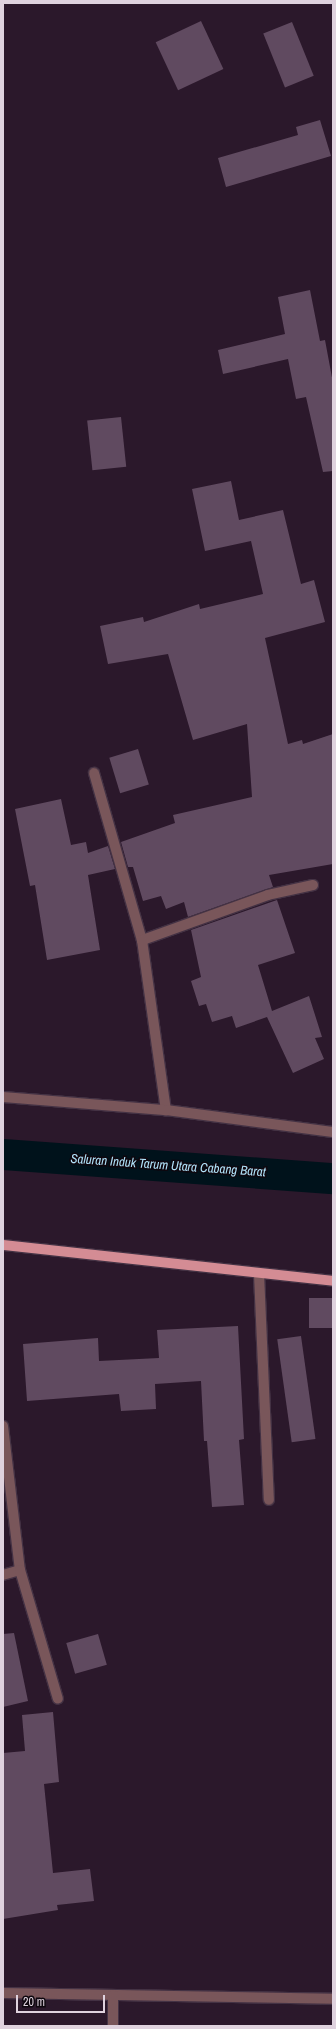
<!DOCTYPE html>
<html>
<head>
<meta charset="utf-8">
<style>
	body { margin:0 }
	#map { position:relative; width:336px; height:2029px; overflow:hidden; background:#2b182b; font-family:"Archivo Narrow",sans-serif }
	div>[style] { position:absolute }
	.canal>* { height:31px; margin:-15.5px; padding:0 15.5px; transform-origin:15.5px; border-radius:15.5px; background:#00121b }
	.building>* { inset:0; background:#604a60; transform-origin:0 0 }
	.roads { filter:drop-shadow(1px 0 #443244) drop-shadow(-1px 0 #443244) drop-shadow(0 1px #443244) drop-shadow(0 -1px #443244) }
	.minor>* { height:10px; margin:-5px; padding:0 5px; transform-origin:5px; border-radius:5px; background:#79565a }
	.primary>* { height:10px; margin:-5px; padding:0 5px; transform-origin:5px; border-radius:5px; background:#d48c94 }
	span { translate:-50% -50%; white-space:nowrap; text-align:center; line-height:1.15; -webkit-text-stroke:3px #0e070e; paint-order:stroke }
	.water-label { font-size:13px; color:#b1e3fa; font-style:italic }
	.frame { position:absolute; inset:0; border:4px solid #dfd2de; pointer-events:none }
	.scale { position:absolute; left:16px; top:1995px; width:89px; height:18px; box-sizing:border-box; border:2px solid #dfd2de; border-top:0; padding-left:5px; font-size:12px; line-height:14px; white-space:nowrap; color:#dfd2de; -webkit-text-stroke:3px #0e070e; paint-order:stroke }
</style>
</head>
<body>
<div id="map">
	<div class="canal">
		<div style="left:3px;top:1154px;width:331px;rotate:4.2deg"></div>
	</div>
	<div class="building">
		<div style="left:201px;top:21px;width:53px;height:50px;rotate:65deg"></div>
		<div style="left:292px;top:22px;width:58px;height:31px;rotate:68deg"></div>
		<div style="clip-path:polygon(320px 120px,331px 156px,226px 187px,218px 158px,298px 135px,296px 127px)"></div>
		<div style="clip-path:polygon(310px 290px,320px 341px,325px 340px,333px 383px,333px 471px,323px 472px,306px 397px,296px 399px,288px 359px,223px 374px,218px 350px,285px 334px,278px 297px)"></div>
		<div style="left:121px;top:417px;width:50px;height:34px;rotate:84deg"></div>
		<div style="clip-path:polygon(231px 481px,239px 520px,283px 510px,301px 584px,314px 580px,325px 622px,265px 638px,288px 744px,302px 740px,303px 744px,333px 734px,333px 864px,269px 875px,273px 887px,188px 917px,184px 902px,166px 909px,161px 896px,143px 901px,133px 867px,128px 867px,121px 842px,175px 823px,173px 815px,252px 797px,247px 724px,193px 740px,168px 654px,108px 664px,100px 626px,143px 617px,144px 622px,199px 604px,200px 609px,263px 594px,251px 541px,205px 551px,192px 489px)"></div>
		<div style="left:138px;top:749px;width:37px;height:30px;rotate:73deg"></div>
		<div style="clip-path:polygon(61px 799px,71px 845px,86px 842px,88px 853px,108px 846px,115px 869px,88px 875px,100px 950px,47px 960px,35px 885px,30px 886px,15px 809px)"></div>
		<div style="clip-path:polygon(277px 900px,295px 953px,258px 965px,272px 1011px,309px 996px,322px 1037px,315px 1038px,324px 1059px,293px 1073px,267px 1017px,236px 1028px,232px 1016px,212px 1022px,206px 1004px,199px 1006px,191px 981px,201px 977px,191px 930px)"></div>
		<div style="left:309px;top:1298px;width:24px;height:30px"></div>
		<div style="clip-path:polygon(238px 1326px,244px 1439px,239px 1440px,244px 1505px,212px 1507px,207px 1441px,204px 1441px,201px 1381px,155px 1384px,156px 1409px,121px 1411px,119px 1394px,27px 1401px,23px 1344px,98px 1338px,99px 1361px,159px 1358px,157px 1330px)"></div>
		<div style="left:301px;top:1336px;width:104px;height:24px;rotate:82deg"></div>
		<div style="clip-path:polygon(14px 1633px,28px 1701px,3px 1707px,3px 1634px)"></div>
		<div style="left:98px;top:1634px;width:32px;height:33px;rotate:74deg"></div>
		<div style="clip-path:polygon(53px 1712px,59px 1782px,44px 1784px,53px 1873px,90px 1869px,94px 1901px,57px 1905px,58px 1910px,3px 1919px,3px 1753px,25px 1751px,22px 1715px)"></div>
	</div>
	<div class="roads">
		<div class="minor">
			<div style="left:94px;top:773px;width:174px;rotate:74deg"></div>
			<div style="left:313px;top:885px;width:46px;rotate:167.5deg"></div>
			<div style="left:268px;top:895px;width:134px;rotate:160.3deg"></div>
			<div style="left:142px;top:940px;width:172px;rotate:82deg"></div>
			<div style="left:166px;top:1110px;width:168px;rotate:7.5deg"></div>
			<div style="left:3px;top:1097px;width:164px;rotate:4.6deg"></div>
			<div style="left:259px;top:1274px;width:226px;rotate:87.5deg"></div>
			<div style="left:3px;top:1426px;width:145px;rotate:83.3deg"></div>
			<div style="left:20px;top:1570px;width:18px;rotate:164deg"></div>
			<div style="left:20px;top:1570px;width:134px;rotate:73.6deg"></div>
			<div style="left:3px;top:1993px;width:330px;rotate:1deg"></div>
			<div style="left:113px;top:1995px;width:31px;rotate:90deg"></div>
		</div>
		<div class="primary">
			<div style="left:3px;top:1245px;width:332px;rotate:6.2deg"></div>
		</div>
	</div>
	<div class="water-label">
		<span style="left:168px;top:1166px;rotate:4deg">Saluran Induk Tarum Utara Cabang Barat</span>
	</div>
	<div class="frame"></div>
	<div class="scale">20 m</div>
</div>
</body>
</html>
